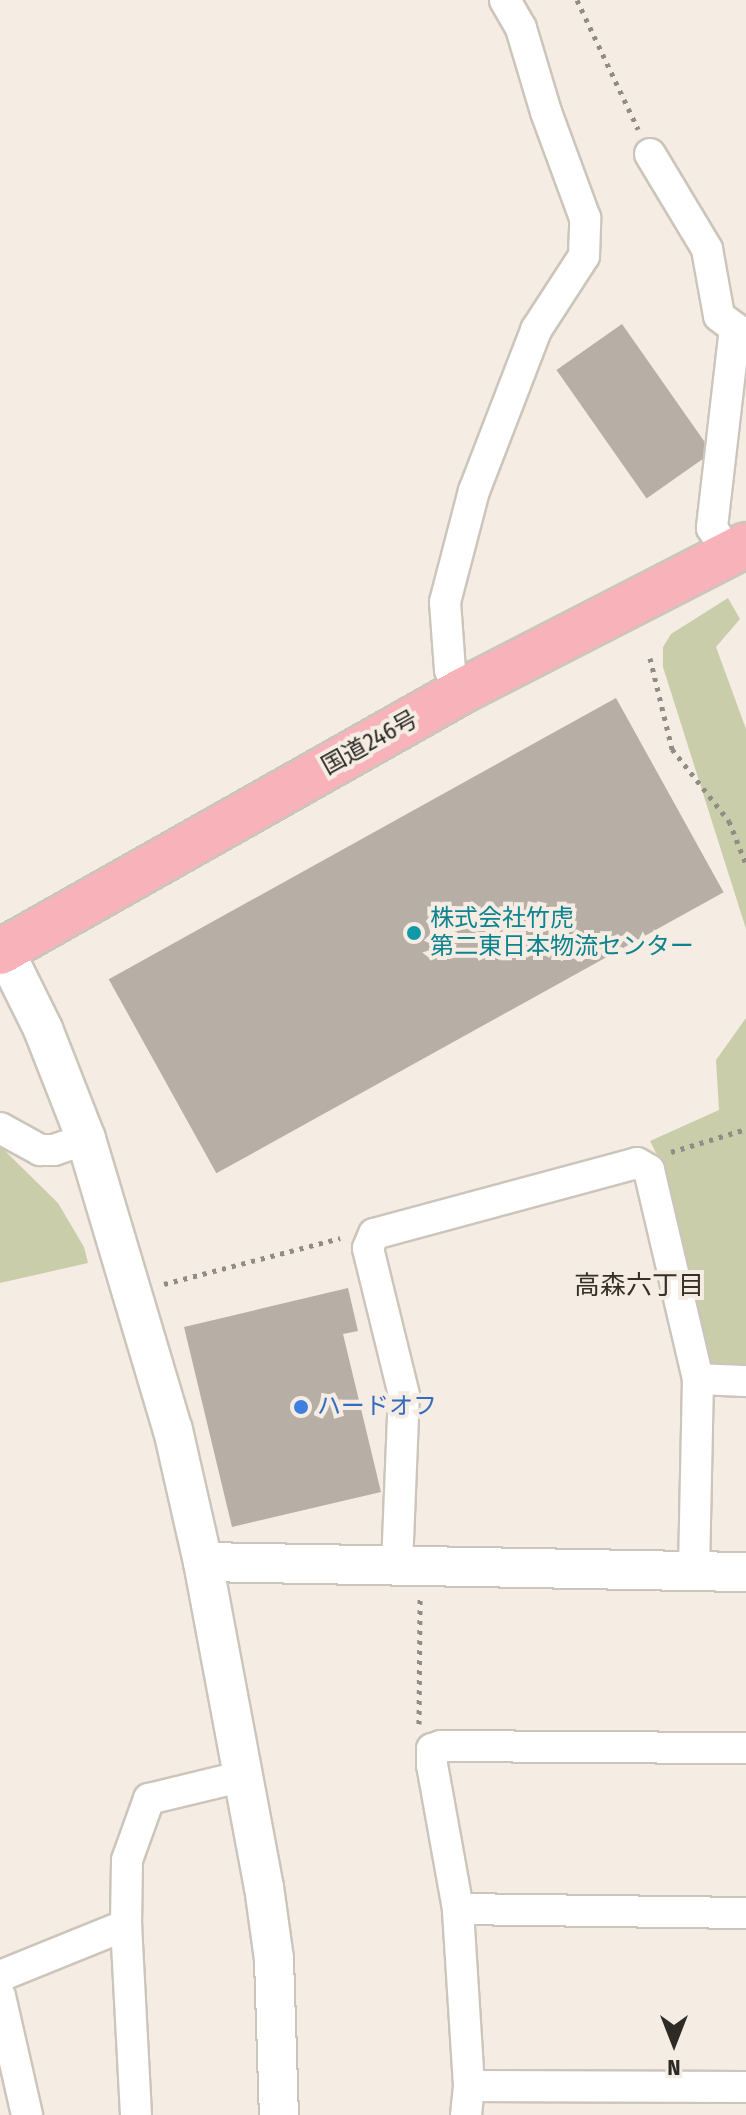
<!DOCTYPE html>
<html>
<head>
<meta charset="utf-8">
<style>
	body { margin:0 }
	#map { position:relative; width:746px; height:2115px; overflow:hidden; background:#f5ede3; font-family:"Fira Sans Condensed","Noto Sans JP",sans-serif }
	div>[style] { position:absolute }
	.green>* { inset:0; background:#cacda9 }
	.building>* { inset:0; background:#b7afa6; transform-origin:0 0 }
	.path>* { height:5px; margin-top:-2.5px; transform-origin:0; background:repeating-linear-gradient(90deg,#918c85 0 4px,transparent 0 10px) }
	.roads { filter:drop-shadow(2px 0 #ccc5bb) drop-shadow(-2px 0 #ccc5bb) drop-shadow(0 2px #ccc5bb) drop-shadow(0 -2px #ccc5bb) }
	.minor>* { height:30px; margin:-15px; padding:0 15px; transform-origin:15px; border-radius:15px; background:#fff }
	.tertiary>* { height:38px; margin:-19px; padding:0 19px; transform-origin:19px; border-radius:19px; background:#fff }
	.trunk>* { height:44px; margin:-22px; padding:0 22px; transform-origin:22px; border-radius:22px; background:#f8b2ba }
	.dots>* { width:22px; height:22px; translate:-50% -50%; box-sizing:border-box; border:4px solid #f5ede3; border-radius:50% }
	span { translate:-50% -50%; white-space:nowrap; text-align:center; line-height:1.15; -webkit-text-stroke:8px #f5ede3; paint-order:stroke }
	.street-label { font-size:24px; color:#2e2b27 }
	.culture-label { font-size:24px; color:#0d838f }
	.left { translate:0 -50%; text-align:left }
	.shop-label { font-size:24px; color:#366cbe }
	.neighbourhood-label { font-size:26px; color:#363028 }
	.north { position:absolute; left:634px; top:2003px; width:80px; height:80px; -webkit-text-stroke:6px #f5ede3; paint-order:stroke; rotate:180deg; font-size:22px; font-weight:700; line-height:32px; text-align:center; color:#2e2b27 }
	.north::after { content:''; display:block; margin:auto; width:28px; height:36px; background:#2e2b27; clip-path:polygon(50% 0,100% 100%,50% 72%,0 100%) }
</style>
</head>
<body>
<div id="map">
	<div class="green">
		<div style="clip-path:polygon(728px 598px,740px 619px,716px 647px,746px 729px,746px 929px,663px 667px,663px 647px,671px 634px)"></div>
		<div style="clip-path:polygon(746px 1018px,746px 1371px,716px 1370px,704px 1361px,664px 1169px,650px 1141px,719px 1110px,716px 1060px)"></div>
		<div style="clip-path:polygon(0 1146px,58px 1203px,84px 1247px,88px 1263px,0 1283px)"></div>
	</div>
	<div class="building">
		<div style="left:622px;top:324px;width:157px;height:80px;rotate:55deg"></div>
		<div style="left:616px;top:698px;width:222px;height:580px;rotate:61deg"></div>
		<div style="clip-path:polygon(348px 1288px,358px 1331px,343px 1334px,381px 1492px,232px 1527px,184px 1327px)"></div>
	</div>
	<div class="path">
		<div style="left:577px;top:0;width:143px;rotate:64.7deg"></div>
		<div style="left:650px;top:658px;width:94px;rotate:76.4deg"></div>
		<div style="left:672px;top:749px;width:92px;rotate:51.6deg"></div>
		<div style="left:729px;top:821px;width:46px;rotate:68.4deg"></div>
		<div style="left:671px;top:1152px;width:78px;rotate:-17deg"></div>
		<div style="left:164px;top:1284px;width:182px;rotate:-14.6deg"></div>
		<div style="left:419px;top:1724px;width:126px;rotate:-89.5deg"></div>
	</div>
	<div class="roads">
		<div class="minor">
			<div style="left:650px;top:154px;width:111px;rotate:59deg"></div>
			<div style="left:707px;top:249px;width:68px;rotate:79.8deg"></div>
			<div style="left:719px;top:316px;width:20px;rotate:37deg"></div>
			<div style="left:735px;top:328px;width:201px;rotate:96.6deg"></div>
			<div style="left:712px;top:528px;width:31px;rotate:57deg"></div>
			<div style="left:462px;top:691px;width:24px;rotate:-120deg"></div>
			<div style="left:450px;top:670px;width:68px;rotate:-94.2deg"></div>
			<div style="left:445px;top:602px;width:115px;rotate:-75.4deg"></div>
			<div style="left:474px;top:491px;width:173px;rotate:-68.9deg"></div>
			<div style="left:536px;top:330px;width:88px;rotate:-57deg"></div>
			<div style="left:584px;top:256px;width:38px;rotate:-88deg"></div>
			<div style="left:585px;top:218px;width:113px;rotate:-110.2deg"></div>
			<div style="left:546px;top:112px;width:88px;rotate:-106.6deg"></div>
			<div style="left:521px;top:28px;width:32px;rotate:-120deg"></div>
			<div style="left:0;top:1128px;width:46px;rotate:28.8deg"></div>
			<div style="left:40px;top:1150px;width:14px"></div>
			<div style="left:54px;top:1150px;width:34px;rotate:-19deg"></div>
			<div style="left:698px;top:1379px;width:48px;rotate:2.4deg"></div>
			<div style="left:397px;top:1566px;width:171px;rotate:-87.7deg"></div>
			<div style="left:404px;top:1395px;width:151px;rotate:-103.8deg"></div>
			<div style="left:368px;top:1248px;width:15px;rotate:-67deg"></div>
			<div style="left:374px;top:1234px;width:272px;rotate:-15.1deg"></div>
			<div style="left:637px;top:1163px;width:14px;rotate:30deg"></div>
			<div style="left:649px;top:1170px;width:215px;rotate:76.8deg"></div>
			<div style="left:698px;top:1379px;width:192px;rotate:91.2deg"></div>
			<div style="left:458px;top:1909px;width:288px;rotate:0.8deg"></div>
			<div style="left:0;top:1976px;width:136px;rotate:-22deg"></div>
			<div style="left:0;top:1996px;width:122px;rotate:77.2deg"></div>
			<div style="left:469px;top:2086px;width:277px;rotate:0.2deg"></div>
			<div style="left:136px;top:2115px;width:190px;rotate:-93deg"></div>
			<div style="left:126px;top:1925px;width:65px;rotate:-89.1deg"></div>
			<div style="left:127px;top:1860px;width:65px;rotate:-70.2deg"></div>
			<div style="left:149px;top:1799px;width:98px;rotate:-13.6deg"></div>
			<div style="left:466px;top:2115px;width:29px;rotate:-84deg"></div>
			<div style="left:469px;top:2086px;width:177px;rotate:-93.6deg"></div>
			<div style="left:458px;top:1909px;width:146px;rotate:-100.2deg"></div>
			<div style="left:432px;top:1765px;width:16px;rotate:-90deg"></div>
			<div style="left:432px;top:1749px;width:9px;rotate:-18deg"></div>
			<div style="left:441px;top:1746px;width:305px;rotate:0.4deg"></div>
		</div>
		<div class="tertiary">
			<div style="left:4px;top:950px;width:88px;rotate:63.7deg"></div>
			<div style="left:43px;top:1029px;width:118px;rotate:68.6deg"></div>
			<div style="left:86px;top:1139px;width:304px;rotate:73.4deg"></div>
			<div style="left:173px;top:1430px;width:135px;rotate:77.2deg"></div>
			<div style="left:203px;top:1562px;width:331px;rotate:79.4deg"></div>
			<div style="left:264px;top:1887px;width:73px;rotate:82.1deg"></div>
			<div style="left:274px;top:1959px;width:156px;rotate:88.2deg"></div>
			<div style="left:203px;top:1562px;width:543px;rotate:1.06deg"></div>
		</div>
		<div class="trunk">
			<div style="left:0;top:952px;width:531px;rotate:-29.46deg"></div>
			<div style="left:462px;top:691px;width:319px;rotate:-27.2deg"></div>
		</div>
	</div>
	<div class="dots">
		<div style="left:414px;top:933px;background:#0f9aa8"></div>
		<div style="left:301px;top:1407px;background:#3f7fe0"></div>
	</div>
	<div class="street-label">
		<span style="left:370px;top:743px;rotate:-29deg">国道246号</span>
	</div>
	<div class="culture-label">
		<span class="left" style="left:430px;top:933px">株式会社竹虎<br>第二東日本物流センター</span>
	</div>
	<div class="shop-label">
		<span class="left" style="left:317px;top:1407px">ハードオフ</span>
	</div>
	<div class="neighbourhood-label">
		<span style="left:639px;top:1286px">高森六丁目</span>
	</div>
	<div class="north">N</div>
</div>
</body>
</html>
